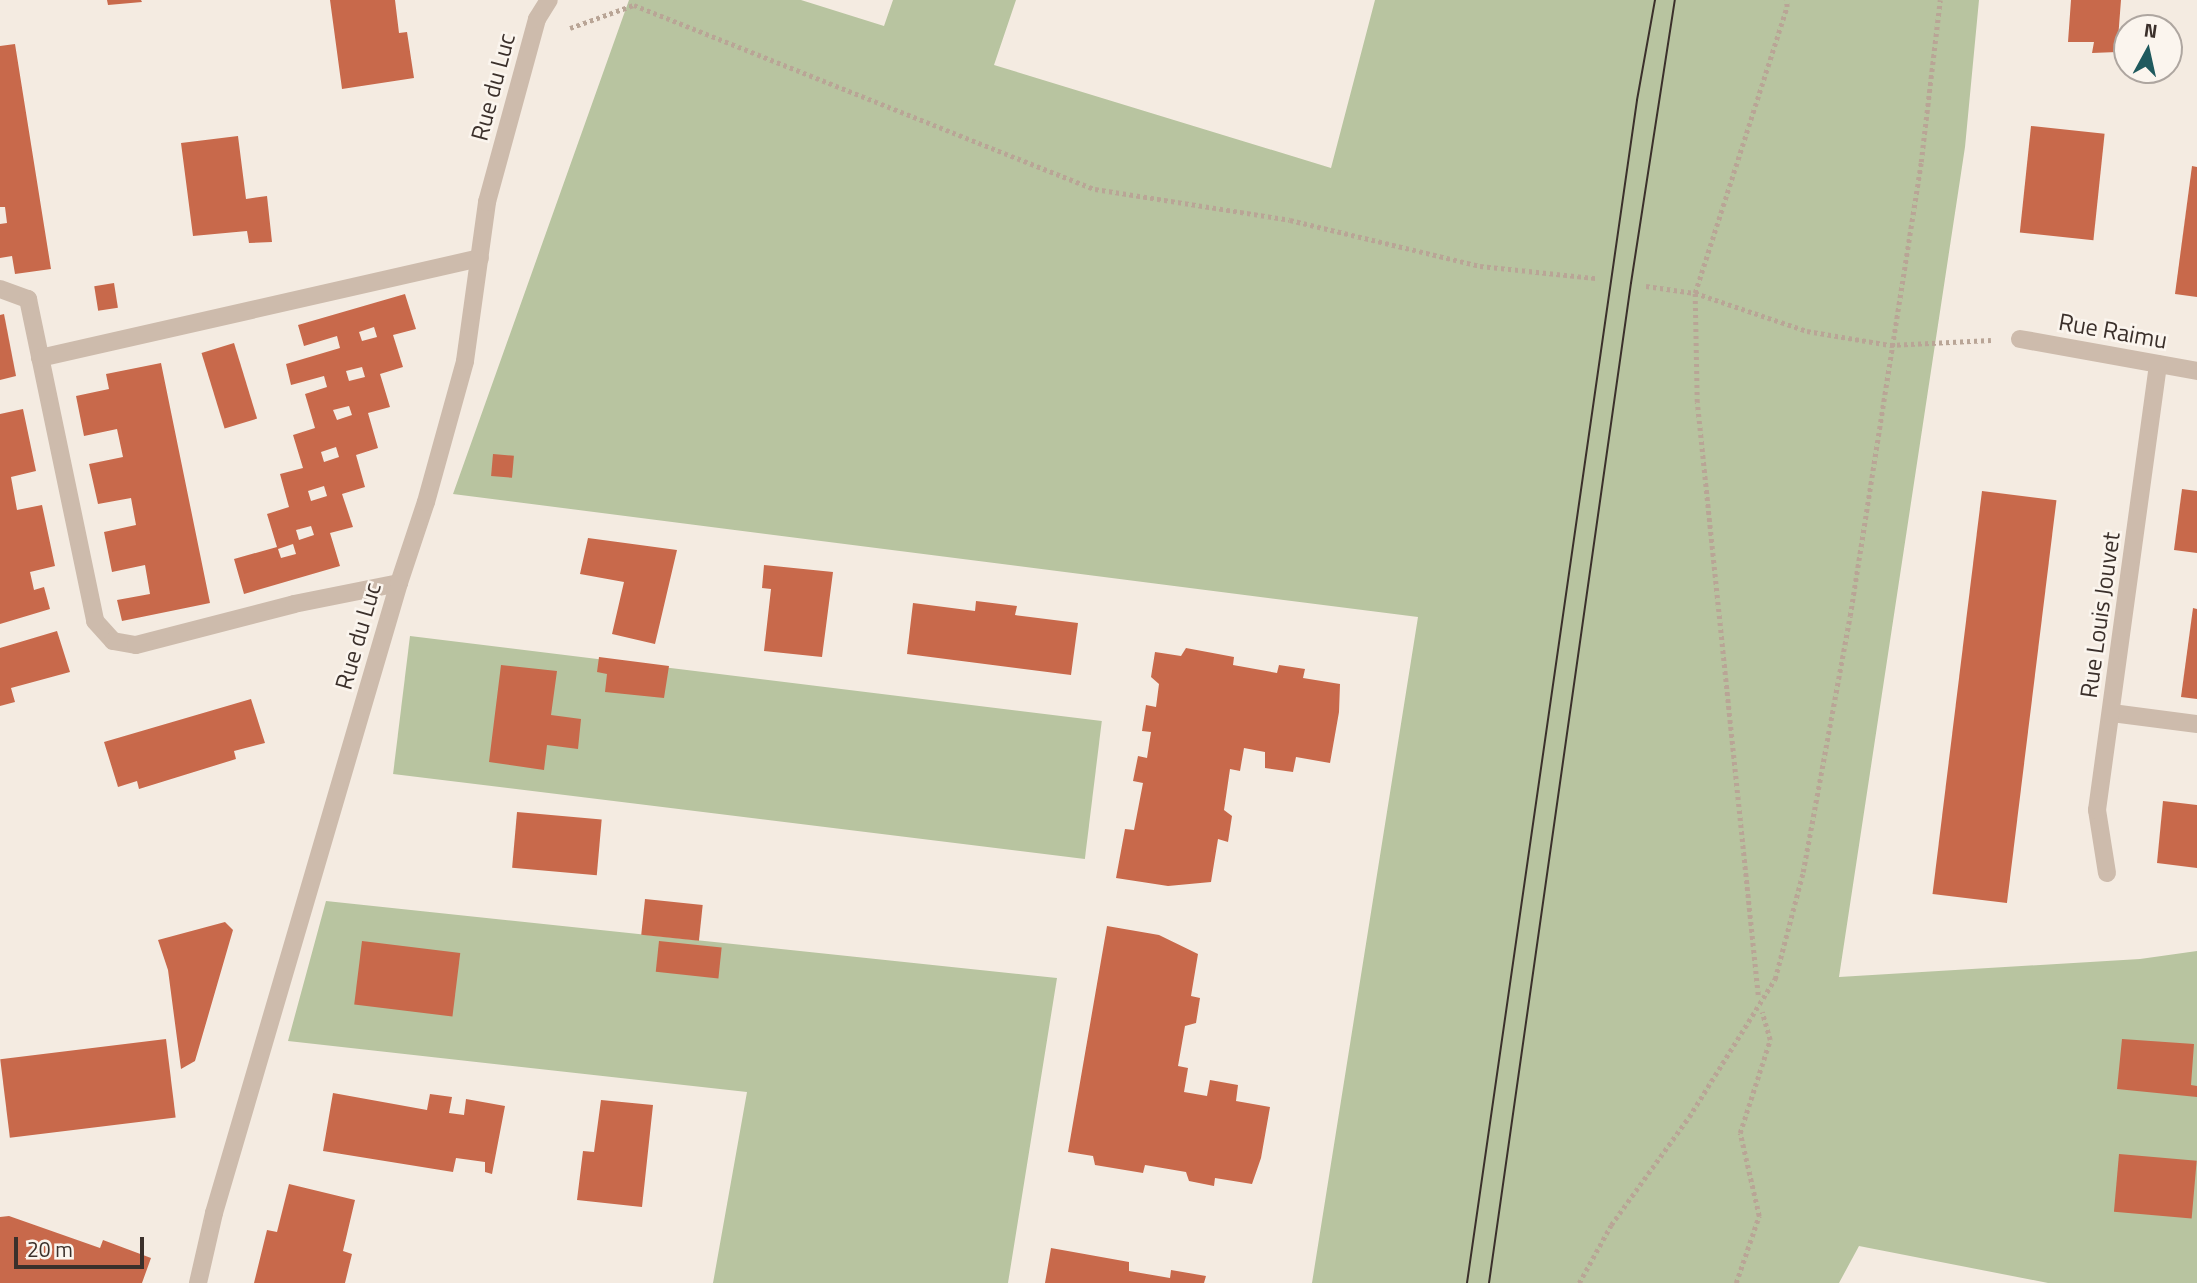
<!DOCTYPE html>
<html>
<head>
<meta charset="utf-8">
<style>
	body { margin:0 }
	#map { position:relative; width:2197px; height:1283px; overflow:hidden; background:#f4ebe1; font-family:"Titillium Web",sans-serif }
	div>[style] { position:absolute }
	.green>* { inset:0; background:#b8c4a0; transform-origin:0 0 }
	.building>* { inset:0; background:#c8694b; transform-origin:0 0 }
	.path>* { height:4.5px; margin-top:-2.25px; transform-origin:0; background:repeating-linear-gradient(90deg,#b9a596 0 3.5px,transparent 0 7px) }
	.minor>* { height:18px; margin:-9px; padding:0 9px; transform-origin:9px; border-radius:9px; background:#cdbbac }
	.tram>* { height:2px; margin:-1px; padding:0 1px; transform-origin:1px; border-radius:1px; background:#3b302b }
	span { translate:-50% -50%; white-space:nowrap; text-align:center; line-height:1.15; -webkit-text-stroke:5px #fbf5ee; paint-order:stroke }
	.street-label { font-size:24px; color:#3b302b }
	.north { position:absolute; left:2113px; top:14px; width:70px; height:70px; box-sizing:border-box; background:#fbf5ee; border:2px solid #aea6a0; border-radius:50%; rotate:8deg; font-size:19px; font-weight:700; line-height:28px; text-align:center; color:#3b302b }
	.north::after { content:''; display:block; margin:auto; width:24px; height:32px; background:#1f5a5e; clip-path:polygon(50% 0,100% 100%,50% 72%,0 100%) }
	.scale { position:absolute; left:14px; top:1237px; width:130px; height:32px; box-sizing:border-box; border:4px solid #3b302b; border-top:0; padding-left:9px; font-size:21px; line-height:24px; white-space:nowrap; color:#3b302b; -webkit-text-stroke:5px #fbf5ee; paint-order:stroke }
</style>
</head>
<body>
<div id="map">
	<div class="green">
		<div style="clip-path:polygon(629px 0,801px 0,884px 26px,893px 0,1016px 0,994px 65px,1331px 168px,1375px 0,1979px 0,1965px 147px,1839px 977px,2140px 959px,2197px 951px,2197px 1283px,2048px 1283px,1859px 1246px,1839px 1283px,1312px 1283px,1418px 617px,453px 494px)"></div>
		<div style="left:410px;top:636px;width:697px;height:139px;rotate:7deg"></div>
		<div style="clip-path:polygon(326px 901px,1057px 978px,1008px 1283px,713px 1283px,747px 1092px,288px 1041px)"></div>
	</div>
	<div class="building">
		<div style="clip-path:polygon(107px 0,141px 0,142px 2px,108px 5px)"></div>
		<div style="clip-path:polygon(330px 0,395px 0,399px 33px,407px 32px,414px 78px,342px 89px)"></div>
		<div style="clip-path:polygon(2071px 0,2121px 0,2117px 52px,2092px 53px,2094px 42px,2068px 42px)"></div>
		<div style="clip-path:polygon(15px 44px,51px 269px,15px 274px,12px 256px,0 258px,0 224px,7px 223px,5px 207px,0 207px,0 46px)"></div>
		<div style="left:2031px;top:126px;width:74px;height:107px;rotate:6deg"></div>
		<div style="clip-path:polygon(238px 136px,246px 199px,267px 196px,272px 242px,249px 243px,247px 231px,193px 236px,181px 143px)"></div>
		<div style="clip-path:polygon(2192px 166px,2197px 167px,2197px 297px,2175px 294px)"></div>
		<div style="left:114px;top:283px;width:25px;height:20px;rotate:81deg"></div>
		<div style="clip-path:polygon(evenodd,405px 294px,416px 329px,393px 335px,403px 367px,380px 374px,390px 407px,368px 413px,378px 448px,356px 455px,365px 487px,342px 494px,353px 527px,330px 533px,340px 566px,244px 594px,234px 559px,277px 547px,267px 514px,289px 507px,280px 474px,303px 468px,293px 435px,315px 428px,305px 394px,327px 387px,324px 376px,291px 385px,286px 364px,340px 348px,337px 336px,304px 346px,298px 325px,405px 294px,374px 327px,377px 337px,362px 341px,359px 332px,374px 327px,405px 294px,362px 367px,365px 377px,349px 381px,346px 371px,362px 367px,405px 294px,349px 406px,352px 415px,337px 420px,333px 410px,349px 406px,405px 294px,336px 447px,339px 457px,324px 462px,321px 452px,336px 447px,405px 294px,324px 486px,327px 496px,311px 501px,308px 491px,324px 486px,405px 294px,311px 526px,314px 535px,299px 540px,296px 530px,311px 526px,405px 294px,293px 544px,296px 554px,281px 558px,278px 549px,293px 544px)"></div>
		<div style="clip-path:polygon(4px 314px,16px 376px,0 380px,0 315px)"></div>
		<div style="left:234px;top:343px;width:79px;height:34px;rotate:73deg"></div>
		<div style="clip-path:polygon(161px 363px,210px 603px,122px 621px,117px 600px,150px 594px,145px 565px,112px 572px,104px 532px,136px 525px,131px 498px,98px 504px,89px 464px,123px 457px,117px 429px,84px 436px,76px 396px,109px 389px,106px 374px)"></div>
		<div style="clip-path:polygon(23px 409px,36px 471px,11px 477px,17px 510px,42px 505px,55px 566px,30px 572px,34px 590px,44px 587px,50px 609px,0 624px,0 414px)"></div>
		<div style="left:493px;top:454px;width:21px;height:22px;rotate:5deg"></div>
		<div style="clip-path:polygon(2182px 489px,2197px 491px,2197px 553px,2174px 550px)"></div>
		<div style="left:1982px;top:491px;width:75px;height:406px;rotate:7deg"></div>
		<div style="clip-path:polygon(588px 538px,677px 550px,655px 644px,612px 634px,624px 582px,580px 574px)"></div>
		<div style="clip-path:polygon(764px 565px,833px 572px,822px 657px,764px 651px,771px 589px,762px 588px)"></div>
		<div style="clip-path:polygon(976px 601px,1017px 606px,1015px 615px,1078px 623px,1071px 675px,907px 654px,913px 603px,975px 611px)"></div>
		<div style="clip-path:polygon(2193px 608px,2197px 609px,2197px 699px,2181px 697px)"></div>
		<div style="clip-path:polygon(57px 631px,70px 672px,11px 688px,15px 702px,0 706px,0 648px)"></div>
		<div style="clip-path:polygon(1186px 648px,1234px 657px,1233px 665px,1277px 673px,1279px 665px,1305px 669px,1303px 678px,1340px 684px,1339px 712px,1330px 763px,1296px 757px,1293px 772px,1265px 768px,1265px 752px,1244px 748px,1240px 771px,1230px 769px,1224px 810px,1232px 816px,1228px 842px,1218px 839px,1211px 882px,1168px 886px,1116px 878px,1125px 829px,1134px 830px,1143px 783px,1133px 781px,1138px 756px,1147px 758px,1151px 732px,1142px 731px,1146px 705px,1156px 707px,1159px 684px,1151px 677px,1155px 652px,1181px 656px)"></div>
		<div style="clip-path:polygon(599px 657px,669px 666px,664px 698px,605px 692px,607px 674px,597px 672px)"></div>
		<div style="clip-path:polygon(501px 665px,557px 671px,551px 715px,581px 719px,578px 749px,547px 745px,544px 770px,489px 762px)"></div>
		<div style="clip-path:polygon(251px 699px,265px 743px,234px 751px,236px 759px,139px 789px,137px 781px,118px 787px,104px 742px)"></div>
		<div style="clip-path:polygon(2163px 801px,2197px 805px,2197px 868px,2157px 863px)"></div>
		<div style="left:517px;top:812px;width:85px;height:56px;rotate:5deg"></div>
		<div style="left:645px;top:899px;width:58px;height:36px;rotate:6deg"></div>
		<div style="clip-path:polygon(225px 922px,233px 930px,195px 1061px,181px 1069px,168px 970px,158px 940px)"></div>
		<div style="clip-path:polygon(1107px 926px,1159px 935px,1198px 954px,1191px 996px,1200px 998px,1196px 1023px,1185px 1026px,1178px 1066px,1188px 1068px,1184px 1092px,1207px 1096px,1210px 1080px,1238px 1085px,1236px 1101px,1270px 1107px,1261px 1158px,1252px 1184px,1215px 1178px,1214px 1186px,1189px 1181px,1186px 1172px,1145px 1165px,1143px 1173px,1095px 1165px,1093px 1156px,1068px 1152px)"></div>
		<div style="left:362px;top:941px;width:99px;height:64px;rotate:7deg"></div>
		<div style="left:659px;top:941px;width:63px;height:31px;rotate:6deg"></div>
		<div style="left:166px;top:1039px;width:79px;height:167px;rotate:83deg"></div>
		<div style="clip-path:polygon(2122px 1039px,2194px 1044px,2191px 1085px,2197px 1086px,2197px 1097px,2117px 1089px)"></div>
		<div style="clip-path:polygon(333px 1093px,427px 1110px,430px 1094px,452px 1097px,449px 1113px,464px 1115px,466px 1099px,505px 1106px,492px 1174px,485px 1172px,485px 1162px,456px 1158px,453px 1172px,323px 1151px)"></div>
		<div style="clip-path:polygon(601px 1100px,653px 1105px,642px 1207px,577px 1200px,583px 1151px,594px 1152px)"></div>
		<div style="left:2119px;top:1154px;width:78px;height:58px;rotate:5deg"></div>
		<div style="clip-path:polygon(289px 1184px,355px 1200px,343px 1251px,352px 1254px,345px 1283px,254px 1283px,267px 1230px,277px 1232px)"></div>
		<div style="clip-path:polygon(9px 1216px,100px 1248px,103px 1240px,151px 1258px,142px 1283px,0 1283px,0 1217px)"></div>
		<div style="clip-path:polygon(1051px 1248px,1129px 1262px,1129px 1271px,1170px 1278px,1171px 1270px,1206px 1276px,1204px 1283px,1045px 1283px)"></div>
	</div>
	<div class="path">
		<div style="left:570px;top:28px;width:68px;rotate:-19.8deg"></div>
		<div style="left:634px;top:5px;width:496px;rotate:21.8deg"></div>
		<div style="left:1095px;top:189px;width:197px;rotate:9deg"></div>
		<div style="left:1290px;top:220px;width:195px;rotate:13.6deg"></div>
		<div style="left:1480px;top:266px;width:116px;rotate:6deg"></div>
		<div style="left:1646px;top:286px;width:49px;rotate:8.1deg"></div>
		<div style="left:1695px;top:293px;width:118px;rotate:18.7deg"></div>
		<div style="left:1807px;top:331px;width:84px;rotate:9.6deg"></div>
		<div style="left:1890px;top:345px;width:101px;rotate:-2.8deg"></div>
		<div style="left:1758px;top:995px;width:596px;rotate:-95.87deg"></div>
		<div style="left:1697px;top:402px;width:109px;rotate:-91.1deg"></div>
		<div style="left:1695px;top:293px;width:300px;rotate:-72.2deg"></div>
		<div style="left:1787px;top:7px;width:7px;rotate:-98deg"></div>
		<div style="left:1579px;top:1283px;width:66px;rotate:-61.1deg"></div>
		<div style="left:1611px;top:1225px;width:133px;rotate:-54.2deg"></div>
		<div style="left:1689px;top:1117px;width:163px;rotate:-58.1deg"></div>
		<div style="left:1775px;top:979px;width:111px;rotate:-75.3deg"></div>
		<div style="left:1803px;top:872px;width:260px;rotate:-79.6deg"></div>
		<div style="left:1850px;top:616px;width:460px;rotate:-81.1deg"></div>
		<div style="left:1921px;top:162px;width:163px;rotate:-83.3deg"></div>
		<div style="left:1736px;top:1283px;width:71px;rotate:-71.1deg"></div>
		<div style="left:1759px;top:1216px;width:85px;rotate:-102.9deg"></div>
		<div style="left:1740px;top:1133px;width:98px;rotate:-72.1deg"></div>
		<div style="left:1770px;top:1040px;width:29px;rotate:-106deg"></div>
	</div>
	<div class="minor">
		<div style="left:0;top:289px;width:30px;rotate:20deg"></div>
		<div style="left:28px;top:299px;width:329px;rotate:78.2deg"></div>
		<div style="left:95px;top:621px;width:27px;rotate:48deg"></div>
		<div style="left:113px;top:641px;width:23px;rotate:10deg"></div>
		<div style="left:136px;top:645px;width:163px;rotate:-14.5deg"></div>
		<div style="left:294px;top:604px;width:107px;rotate:-11.3deg"></div>
		<div style="left:2020px;top:339px;width:180px;rotate:10.2deg"></div>
		<div style="left:40px;top:358px;width:451px;rotate:-12.8deg"></div>
		<div style="left:2112px;top:713px;width:86px;rotate:7.4deg"></div>
		<div style="left:2107px;top:873px;width:64px;rotate:-99deg"></div>
		<div style="left:2097px;top:810px;width:450px;rotate:-82.2deg"></div>
		<div style="left:198px;top:1283px;width:72px;rotate:-77.1deg"></div>
		<div style="left:214px;top:1213px;width:657px;rotate:-73.64deg"></div>
		<div style="left:399px;top:583px;width:85px;rotate:-71.6deg"></div>
		<div style="left:426px;top:502px;width:146px;rotate:-74.5deg"></div>
		<div style="left:465px;top:361px;width:161px;rotate:-82.1deg"></div>
		<div style="left:487px;top:202px;width:190px;rotate:-74.7deg"></div>
		<div style="left:537px;top:19px;width:22px;rotate:-58deg"></div>
	</div>
	<div class="tram">
		<div style="left:1467px;top:1283px;width:1195px;rotate:-81.82deg"></div>
		<div style="left:1637px;top:100px;width:102px;rotate:-79.8deg"></div>
		<div style="left:1489px;top:1283px;width:1010px;rotate:-81.92deg"></div>
		<div style="left:1631px;top:283px;width:286px;rotate:-81.2deg"></div>
	</div>
	<div class="street-label">
		<span style="left:493px;top:87px;rotate:-75deg">Rue du Luc</span>
		<span style="left:2113px;top:331px;rotate:10deg">Rue Raimu</span>
		<span style="left:2100px;top:615px;rotate:-82deg">Rue Louis Jouvet</span>
		<span style="left:358px;top:636px;rotate:-74deg">Rue du Luc</span>
	</div>
	<div class="north">N</div>
	<div class="scale">20 m</div>
</div>
</body>
</html>
